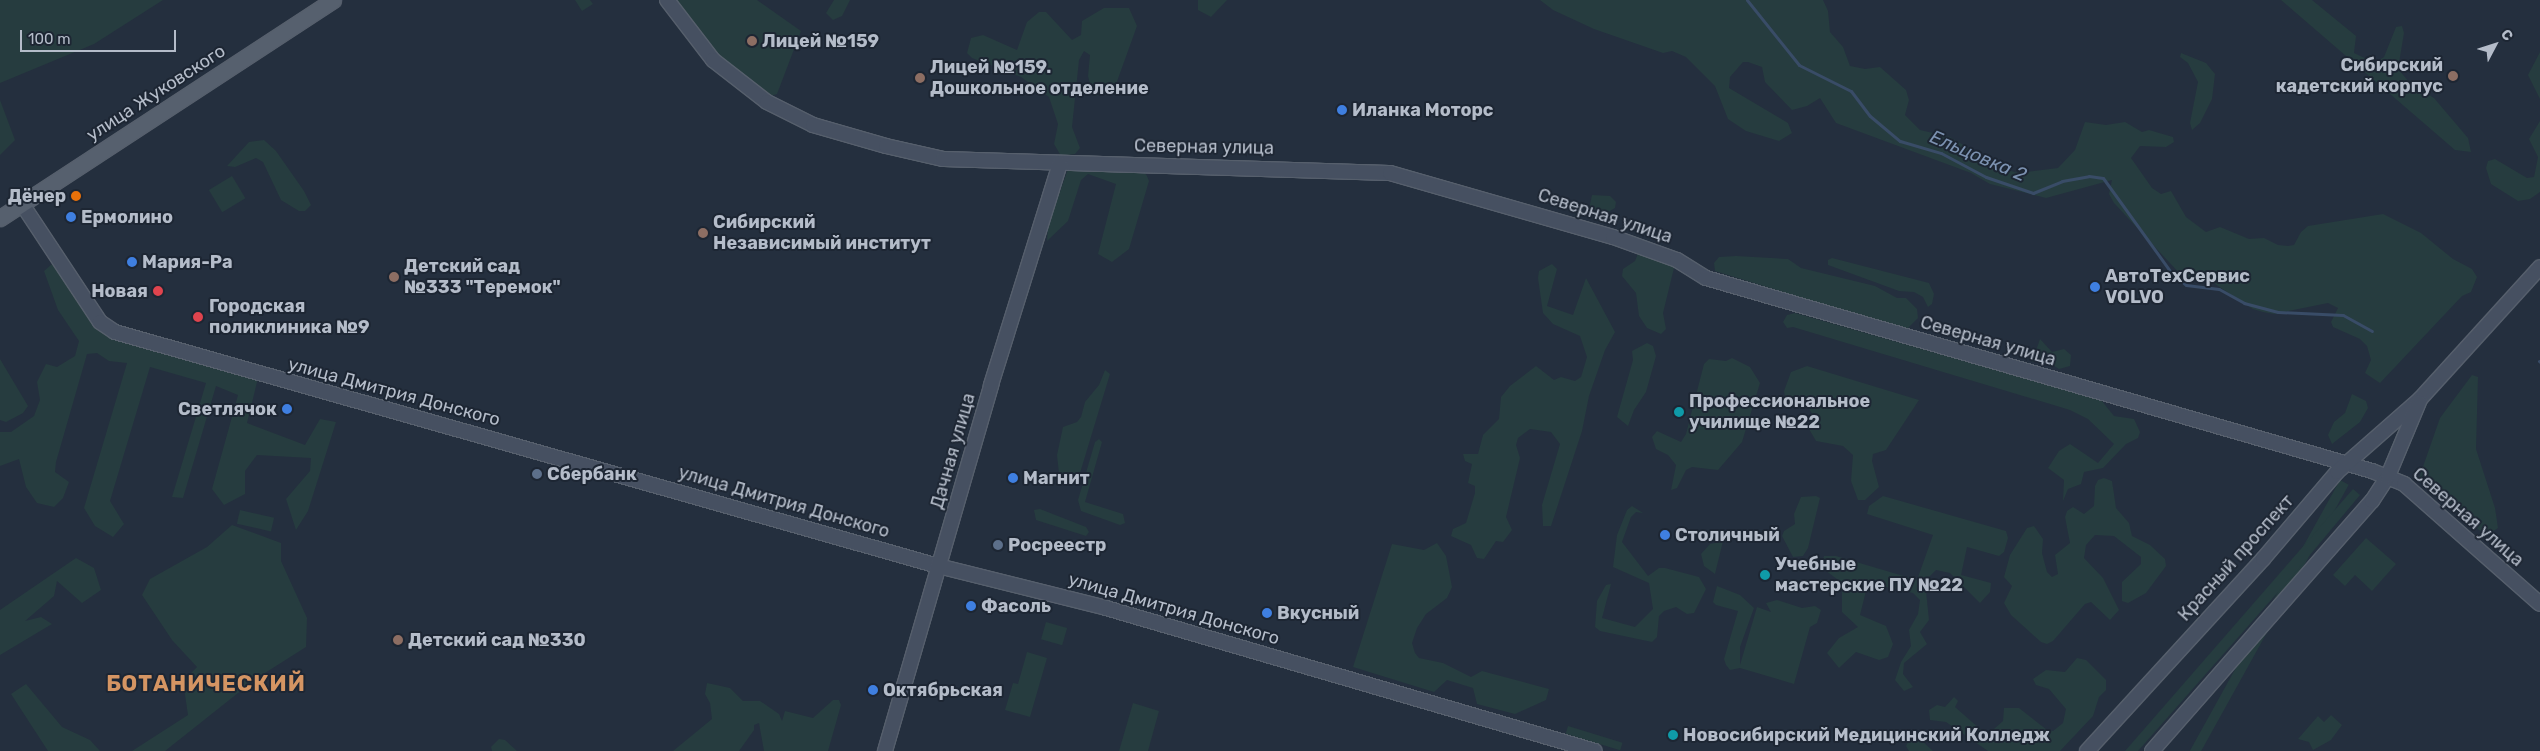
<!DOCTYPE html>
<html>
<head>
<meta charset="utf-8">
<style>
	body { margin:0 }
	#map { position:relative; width:2540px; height:751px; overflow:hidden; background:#242f3e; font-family:Rubik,sans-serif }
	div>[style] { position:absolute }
	.green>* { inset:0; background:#263c3f; transform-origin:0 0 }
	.stream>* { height:3px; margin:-1.5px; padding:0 1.5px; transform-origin:1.5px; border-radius:1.5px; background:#394c67 }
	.roads { filter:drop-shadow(1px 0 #565f6c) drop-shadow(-1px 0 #565f6c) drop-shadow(0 1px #565f6c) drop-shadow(0 -1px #565f6c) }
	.secondary>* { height:14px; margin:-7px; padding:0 7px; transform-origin:7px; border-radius:7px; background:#465061 }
	.primary>* { height:15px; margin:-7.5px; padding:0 7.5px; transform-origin:7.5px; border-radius:7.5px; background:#56606e }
	.dots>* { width:14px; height:14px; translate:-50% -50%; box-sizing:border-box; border:2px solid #1d2633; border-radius:50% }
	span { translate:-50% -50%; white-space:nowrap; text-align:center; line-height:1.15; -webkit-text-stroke:4px #1d2633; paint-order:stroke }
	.poi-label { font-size:18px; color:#b4bcc9; font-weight:700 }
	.left { translate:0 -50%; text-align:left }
	.right { translate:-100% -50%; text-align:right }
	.street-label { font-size:18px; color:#b4bcc9 }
	.water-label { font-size:19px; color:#7c92b1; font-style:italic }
	.district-label { font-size:22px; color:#d59563; font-weight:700; letter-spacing:1px }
	.north { position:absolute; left:2470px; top:20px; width:50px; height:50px; -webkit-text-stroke:4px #1d2633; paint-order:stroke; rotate:50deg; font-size:14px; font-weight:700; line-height:20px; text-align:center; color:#b4bcc9 }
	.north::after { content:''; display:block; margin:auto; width:18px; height:22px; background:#b4bcc9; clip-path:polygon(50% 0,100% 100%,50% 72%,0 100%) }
	.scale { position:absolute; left:20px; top:30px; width:156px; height:22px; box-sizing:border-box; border:2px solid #b4bcc9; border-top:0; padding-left:6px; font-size:15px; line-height:18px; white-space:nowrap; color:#b4bcc9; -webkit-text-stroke:4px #1d2633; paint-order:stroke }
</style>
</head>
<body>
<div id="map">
	<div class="green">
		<div style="clip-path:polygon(0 0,163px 0,94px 44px,0 83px)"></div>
		<div style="clip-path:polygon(575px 0,590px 0,593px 4px,582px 11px)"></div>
		<div style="clip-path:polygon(673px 0,757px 0,801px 31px,777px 94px,771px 96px,714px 51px)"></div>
		<div style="clip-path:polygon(834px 0,850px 0,842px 16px,833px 20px,826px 13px)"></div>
		<div style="clip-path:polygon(1198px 0,1227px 0,1211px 17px,1198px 10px)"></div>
		<div style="clip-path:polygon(1540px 0,1823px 0,1828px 11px,1830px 32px,1843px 47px,1850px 66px,1865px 69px,1880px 67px,1906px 90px,1909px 100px,1905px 115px,1920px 130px,1950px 137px,2004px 169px,2018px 173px,2058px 168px,2075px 150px,2085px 122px,2106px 125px,2125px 122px,2142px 132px,2149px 130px,2173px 137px,2174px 142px,2166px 147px,2140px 146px,2131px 158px,2152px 188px,2161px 194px,2171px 191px,2186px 217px,2206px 232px,2220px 227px,2249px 239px,2264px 238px,2278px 245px,2288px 246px,2294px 245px,2301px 232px,2308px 226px,2383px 214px,2421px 233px,2453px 259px,2472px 269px,2477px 277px,2471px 292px,2462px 296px,2380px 383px,2365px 373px,2371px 360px,2367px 346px,2360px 339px,2333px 327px,2331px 322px,2338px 308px,2328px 303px,2274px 314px,2263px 312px,2253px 309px,2212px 282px,2182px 276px,2114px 203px,2109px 194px,2112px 180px,2046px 198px,1990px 184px,1971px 173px,1836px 123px,1820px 98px,1807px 106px,1792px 110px,1765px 82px,1762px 67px,1748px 62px,1743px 62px,1730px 77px,1729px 88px,1788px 123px,1792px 133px,1779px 141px,1746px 131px,1728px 119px,1715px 86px,1686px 57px,1672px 51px,1663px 53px,1594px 29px,1553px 10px)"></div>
		<div style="clip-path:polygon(2281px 0,2312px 0,2356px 36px,2354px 53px,2375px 63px,2384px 57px,2396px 27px,2402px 26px,2404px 33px,2398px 69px,2410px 83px,2434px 98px,2468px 138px,2471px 152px,2455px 150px)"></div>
		<div style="clip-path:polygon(1104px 8px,1129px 8px,1137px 26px,1115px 87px,1108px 94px,1093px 96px,1088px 76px,1090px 55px,1084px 51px,1079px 60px,1072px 127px,1080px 148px,1075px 154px,1061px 156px,1054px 144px,1058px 124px,1049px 97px,1021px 77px,972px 58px,967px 53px,971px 38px,983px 35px,1017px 50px,1027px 22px,1039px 12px,1046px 12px,1072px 40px,1081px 35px,1082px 21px)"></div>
		<div style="clip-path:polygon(2540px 52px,2540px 99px,2528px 75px)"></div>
		<div style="clip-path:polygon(2181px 53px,2206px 63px,2215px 74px,2212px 99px,2200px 123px,2192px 130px,2190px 123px,2198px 82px,2188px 63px,2180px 57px)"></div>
		<div style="clip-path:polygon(0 100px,15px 140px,0 155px)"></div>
		<div style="clip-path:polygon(2540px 121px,2540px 192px,2530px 199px,2518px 201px,2491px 184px,2486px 168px,2488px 161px,2495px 159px,2527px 178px,2534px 177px,2538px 157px,2529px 139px)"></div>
		<div style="clip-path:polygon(264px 140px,276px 151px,304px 191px,311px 205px,305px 211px,299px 211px,281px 200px,263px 162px,256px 158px,235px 167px,227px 166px,249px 142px)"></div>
		<div style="clip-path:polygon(1068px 169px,1142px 169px,1147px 176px,1149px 181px,1129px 249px,1112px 262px,1098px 254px,1116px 184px,1088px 174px,1081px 180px,1068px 221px,1047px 241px,1048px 226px)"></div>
		<div style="left:232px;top:176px;width:26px;height:27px;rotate:59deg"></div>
		<div style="clip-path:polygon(1592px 195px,1610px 196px,1616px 202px,1615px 208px,1608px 212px,1589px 209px)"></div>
		<div style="clip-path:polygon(1639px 251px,1663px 258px,1674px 268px,1663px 313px,1666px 329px,1661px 334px,1647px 328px,1639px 316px,1636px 293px,1622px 276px,1623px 269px,1635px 261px)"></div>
		<div style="clip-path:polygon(1736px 256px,1788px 259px,1801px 268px,1875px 286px,1897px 298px,1906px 298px,1917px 309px,1918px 318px,1906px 330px,1715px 271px,1714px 263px,1719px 257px)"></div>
		<div style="clip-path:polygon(1832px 258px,1929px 283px,1934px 294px,1932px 304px,1928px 307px,1923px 297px,1914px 292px,1899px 291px,1828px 265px,1828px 260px)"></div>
		<div style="clip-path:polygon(52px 264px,99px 325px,258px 378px,247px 423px,305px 445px,320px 419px,336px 422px,308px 511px,296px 530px,286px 499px,310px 471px,311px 458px,257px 455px,245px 471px,245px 494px,224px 505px,212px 489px,238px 395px,216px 386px,183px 498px,172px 497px,206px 383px,150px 367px,110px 501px,124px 524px,113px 537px,95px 526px,84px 508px,127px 363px,109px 361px,97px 353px,87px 354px,56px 462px,55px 472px,69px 482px,63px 498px,54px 507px,37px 503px,26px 487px,19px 459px,0 466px,0 432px,11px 432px,34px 416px,40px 400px,37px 382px,46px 364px,57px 367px,75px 356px,79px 341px,58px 310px,44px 271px)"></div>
		<div style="clip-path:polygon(1552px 264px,1557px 269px,1547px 306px,1573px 315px,1586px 278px,1615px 332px,1605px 350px,1589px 396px,1582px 431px,1551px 526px,1543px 526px,1542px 505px,1560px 444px,1551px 432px,1530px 429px,1518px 438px,1516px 445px,1520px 458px,1506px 517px,1512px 530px,1503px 542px,1496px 541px,1484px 559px,1477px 558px,1471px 545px,1451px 536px,1453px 529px,1466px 523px,1475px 493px,1475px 486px,1468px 483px,1472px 464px,1465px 461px,1463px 454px,1478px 454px,1483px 435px,1499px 419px,1501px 397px,1510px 386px,1536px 366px,1554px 380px,1561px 377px,1575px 381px,1581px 377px,1587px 357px,1580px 336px,1553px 324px,1543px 313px,1538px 278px,1539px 271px)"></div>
		<div style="clip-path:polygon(1795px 313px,2101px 400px,2114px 416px,2134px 419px,2140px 432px,2138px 438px,2126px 444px,2103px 468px,2084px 472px,2081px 484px,2068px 489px,2063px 501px,2064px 480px,2048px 468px,2059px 451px,2070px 444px,2098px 463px,2114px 444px,2088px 419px,2070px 410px,1793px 327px,1787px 328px,1783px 322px,1787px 315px)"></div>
		<div style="clip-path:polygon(2040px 339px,2052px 352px,2064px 349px,2071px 355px,2070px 366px,2059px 369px,2046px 361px,2032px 362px)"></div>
		<div style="clip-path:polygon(1647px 343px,1653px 346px,1656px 356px,1646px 392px,1634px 410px,1628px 426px,1617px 417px,1633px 360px,1632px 351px)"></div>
		<div style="clip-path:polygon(1732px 358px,1750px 367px,1760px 383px,1742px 442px,1718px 470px,1692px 467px,1686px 470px,1677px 488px,1671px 490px,1676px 465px,1668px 455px,1656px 449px,1652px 437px,1657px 431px,1681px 442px,1686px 434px,1704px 364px,1709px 359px,1726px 361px)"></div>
		<div style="clip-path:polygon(0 359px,28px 406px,23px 413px,6px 422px,0 420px)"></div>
		<div style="clip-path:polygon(1807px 366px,1919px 400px,1886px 450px,1873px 454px,1872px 461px,1879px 487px,1865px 500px,1858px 500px,1851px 481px,1853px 455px,1843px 446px,1816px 441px,1809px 429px,1815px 426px,1815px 419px,1808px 407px,1798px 400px,1785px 397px,1784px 391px,1791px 372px)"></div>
		<div style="clip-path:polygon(1105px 370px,1110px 374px,1080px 473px,1075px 478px,1059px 473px,1057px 455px,1063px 427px,1077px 422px,1081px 417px,1085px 402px,1099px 385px)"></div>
		<div style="clip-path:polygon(2472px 375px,2478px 377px,2476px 449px,2495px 508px,2498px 528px,2486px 536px,2419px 478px,2440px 418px)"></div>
		<div style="clip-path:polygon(2352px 394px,2366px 401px,2368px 408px,2360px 422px,2332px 444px,2328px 435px,2334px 422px,2345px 413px)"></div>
		<div style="clip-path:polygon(1099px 439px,1102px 442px,1085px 502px,1123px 514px,1125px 523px,1120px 525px,1081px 511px,1078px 500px,1095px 442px)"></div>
		<div style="clip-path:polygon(2104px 478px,2112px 481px,2116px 508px,2129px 523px,2132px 536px,2150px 545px,2165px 559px,2166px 566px,2146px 593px,2128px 603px,2122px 601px,2122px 582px,2141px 564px,2141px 557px,2114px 536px,2095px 535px,2086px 545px,2084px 558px,2103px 578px,2119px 610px,2110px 620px,2091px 602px,2085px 604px,2053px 641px,2047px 644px,2041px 642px,2011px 615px,2004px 603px,2012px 586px,2004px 577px,2010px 555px,2027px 528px,2034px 526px,2043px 539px,2042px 553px,2047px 572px,2052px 577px,2058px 574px,2055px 555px,2070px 543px,2065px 517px,2067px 511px,2073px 507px,2084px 514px,2094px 506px,2095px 486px,2098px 480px)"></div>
		<div style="left:2340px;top:480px;width:10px;height:363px;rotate:29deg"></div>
		<div style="clip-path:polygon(2353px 489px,2360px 495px,2294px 574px,2138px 751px,2125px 751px)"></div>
		<div style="clip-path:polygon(1816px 496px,1820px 498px,1808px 548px,1803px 556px,1793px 557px,1782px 536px,1784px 531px,1795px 524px,1794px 514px,1801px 497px)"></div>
		<div style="clip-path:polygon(1883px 496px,2006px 531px,2008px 538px,2004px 552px,1999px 556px,1967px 547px,1961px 575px,1991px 583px,1990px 592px,1980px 603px,1950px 573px,1936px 570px,1929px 577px,1926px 591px,1929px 620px,1920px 632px,1927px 644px,1904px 663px,1903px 674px,1913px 687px,1904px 691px,1895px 680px,1901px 662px,1911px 646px,1909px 630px,1918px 614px,1920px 600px,1913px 593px,1868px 583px,1860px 615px,1886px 626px,1893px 644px,1888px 657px,1879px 660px,1856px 652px,1839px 668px,1827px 653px,1839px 638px,1858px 627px,1842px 612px,1842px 583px,1821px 567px,1824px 556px,1836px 556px,1917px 580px,1933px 535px,1867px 514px,1869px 506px)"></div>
		<div style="clip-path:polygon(1632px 506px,1643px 513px,1636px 512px,1631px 517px,1622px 542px,1648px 576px,1659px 568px,1665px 568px,1699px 577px,1706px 589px,1694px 613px,1687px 614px,1676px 607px,1664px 611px,1659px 616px,1657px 637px,1652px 642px,1600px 631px,1595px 627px,1597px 601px,1606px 585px,1611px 584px,1602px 618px,1635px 627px,1653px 609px,1649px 583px,1613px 567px,1617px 535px,1627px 510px)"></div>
		<div style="clip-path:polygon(1040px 509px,1086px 527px,1089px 532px,1086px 536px,1036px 520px,1034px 510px)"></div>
		<div style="left:240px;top:510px;width:35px;height:14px;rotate:13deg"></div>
		<div style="clip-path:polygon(232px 525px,281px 543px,281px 561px,307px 618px,306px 647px,257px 678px,165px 751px,132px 751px,188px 715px,183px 681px,197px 667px,172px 640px,142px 595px,150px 579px,207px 547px)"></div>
		<div style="clip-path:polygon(2366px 538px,2396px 564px,2372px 591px,2355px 575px,2345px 586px,2333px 575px)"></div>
		<div style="clip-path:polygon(1723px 541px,1715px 574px,1704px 566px,1701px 554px,1710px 544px)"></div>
		<div style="clip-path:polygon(1437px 543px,1446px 556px,1452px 587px,1447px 598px,1426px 614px,1417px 628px,1412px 643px,1415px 653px,1419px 658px,1443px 663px,1471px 677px,1482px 671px,1549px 689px,1546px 700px,1515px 714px,1477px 704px,1473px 688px,1447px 680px,1434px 692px,1353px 667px,1392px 544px,1424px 550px)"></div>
		<div style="clip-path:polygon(76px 558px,94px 568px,101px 590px,82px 603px,57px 581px,54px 596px,25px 621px,41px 617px,52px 624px,0 655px,0 610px)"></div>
		<div style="clip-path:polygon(1717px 586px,1740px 595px,1754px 608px,1740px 647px,1740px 665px,1757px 607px,1771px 612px,1766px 603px,1777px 600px,1802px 608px,1815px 606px,1821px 610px,1817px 623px,1810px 627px,1794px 684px,1740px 668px,1730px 670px,1726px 665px,1724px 659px,1738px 611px,1716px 605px,1713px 602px)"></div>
		<div style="left:1046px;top:622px;width:22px;height:18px;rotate:16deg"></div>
		<div style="clip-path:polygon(1027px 652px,1047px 658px,1030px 717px,1005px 710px,1013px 683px,1018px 684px)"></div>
		<div style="clip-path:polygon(2077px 658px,2086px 660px,2106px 680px,2106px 690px,2099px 697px,2093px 716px,2060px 751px,1988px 751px,1946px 722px,1930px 720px,1929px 710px,1937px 705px,1945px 707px,1954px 697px,1958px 701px,1955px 707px,1987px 735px,2003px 721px,2004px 708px,2019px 708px,2047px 730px,2053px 731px,2063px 723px,2066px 709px,2049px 689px,2036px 685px,2033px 679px,2046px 670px,2065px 672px)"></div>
		<div style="clip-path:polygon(707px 683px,730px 688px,743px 701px,760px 701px,779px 714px,782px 721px,785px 711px,813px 718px,833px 700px,839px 700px,841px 705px,828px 751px,764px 751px,759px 723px,754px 725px,754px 730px,739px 751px,673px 751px,712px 719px,710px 703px,705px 694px)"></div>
		<div style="clip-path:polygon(26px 684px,62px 727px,90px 740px,100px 751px,48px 751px,11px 694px)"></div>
		<div style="clip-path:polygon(1133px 703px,1159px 711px,1148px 751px,1119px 751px)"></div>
		<div style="clip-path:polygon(2331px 715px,2342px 725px,2331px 740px,2313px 750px,2309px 742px,2298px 739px,2318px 716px,2324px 722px)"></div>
		<div style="left:1568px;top:726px;width:57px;height:8px;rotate:17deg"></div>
		<div style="clip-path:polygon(1917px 738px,1921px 740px,1933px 751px,1909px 751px,1906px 746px,1908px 742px)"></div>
		<div style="clip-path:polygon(499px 739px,505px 740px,517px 751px,492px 751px,491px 747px)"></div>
	</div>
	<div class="stream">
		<div style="left:1747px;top:0;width:83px;rotate:51.3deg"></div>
		<div style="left:1799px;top:65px;width:58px;rotate:26.6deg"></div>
		<div style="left:1851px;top:91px;width:31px;rotate:53deg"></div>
		<div style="left:1870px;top:116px;width:39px;rotate:40deg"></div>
		<div style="left:1900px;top:141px;width:43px;rotate:16.3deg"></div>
		<div style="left:1941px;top:153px;width:51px;rotate:28.1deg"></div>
		<div style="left:1986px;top:177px;width:50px;rotate:18.8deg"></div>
		<div style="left:2033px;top:193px;width:31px;rotate:-22deg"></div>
		<div style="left:2062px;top:181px;width:27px;rotate:-10deg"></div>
		<div style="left:2089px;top:176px;width:14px;rotate:8deg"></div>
		<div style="left:2103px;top:178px;width:115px;rotate:54.2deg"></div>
		<div style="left:2170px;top:271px;width:21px;rotate:41deg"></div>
		<div style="left:2186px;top:285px;width:33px;rotate:7deg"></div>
		<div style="left:2219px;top:289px;width:29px;rotate:29deg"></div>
		<div style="left:2244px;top:303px;width:35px;rotate:15deg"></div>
		<div style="left:2278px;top:312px;width:65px;rotate:2.6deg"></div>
		<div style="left:2343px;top:315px;width:33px;rotate:29deg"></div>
		<div style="left:2539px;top:361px;width:1px;rotate:45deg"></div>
	</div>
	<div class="roads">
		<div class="secondary">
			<div style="left:667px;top:0;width:76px;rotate:52.5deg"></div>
			<div style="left:713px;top:60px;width:68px;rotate:37.9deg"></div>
			<div style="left:767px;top:102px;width:51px;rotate:26.6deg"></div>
			<div style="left:813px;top:125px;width:76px;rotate:16deg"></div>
			<div style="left:886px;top:146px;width:58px;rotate:12.8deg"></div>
			<div style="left:943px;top:159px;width:447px;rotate:1.8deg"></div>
			<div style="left:1390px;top:173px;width:232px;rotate:16deg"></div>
			<div style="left:1613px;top:237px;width:68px;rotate:19.8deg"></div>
			<div style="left:1677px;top:260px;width:34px;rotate:32deg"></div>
			<div style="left:1706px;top:278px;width:693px;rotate:16.16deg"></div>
			<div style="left:2372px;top:471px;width:35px;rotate:22deg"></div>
			<div style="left:2404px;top:484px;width:181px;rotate:41.4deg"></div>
			<div style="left:22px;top:204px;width:141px;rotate:56.5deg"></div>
			<div style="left:100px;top:322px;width:18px;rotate:34deg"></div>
			<div style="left:115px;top:332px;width:856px;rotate:15.87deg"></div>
			<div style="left:938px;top:566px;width:173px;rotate:14deg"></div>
			<div style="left:1106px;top:608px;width:509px;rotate:16.3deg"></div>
			<div style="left:885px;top:751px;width:381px;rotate:-73.8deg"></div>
			<div style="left:991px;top:385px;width:232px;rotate:-72.7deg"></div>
			<div style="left:2087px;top:751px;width:260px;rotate:-47.5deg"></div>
			<div style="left:2263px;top:559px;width:114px;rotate:-49.6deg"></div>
			<div style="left:2337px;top:472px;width:111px;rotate:-41.3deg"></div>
			<div style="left:2420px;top:399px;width:178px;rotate:-47.7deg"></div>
			<div style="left:2152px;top:751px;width:333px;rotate:-48.7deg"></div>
			<div style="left:2372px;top:501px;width:30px;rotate:-57deg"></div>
			<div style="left:2388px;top:476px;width:80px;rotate:-67.3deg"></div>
		</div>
		<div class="primary">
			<div style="left:0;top:218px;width:398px;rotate:-33.2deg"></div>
		</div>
	</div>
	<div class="dots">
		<div style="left:752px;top:41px;background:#8d6e63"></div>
		<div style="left:2453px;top:76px;background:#8d6e63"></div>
		<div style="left:920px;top:78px;background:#8d6e63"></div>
		<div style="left:1342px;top:110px;background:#3f7fe0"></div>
		<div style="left:76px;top:196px;background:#e8710a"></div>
		<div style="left:71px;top:217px;background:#3f7fe0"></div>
		<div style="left:703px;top:233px;background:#8d6e63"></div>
		<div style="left:132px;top:262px;background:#3f7fe0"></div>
		<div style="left:394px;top:277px;background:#8d6e63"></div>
		<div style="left:2095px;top:287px;background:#3f7fe0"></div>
		<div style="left:158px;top:291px;background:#e0444e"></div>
		<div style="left:198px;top:317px;background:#e0444e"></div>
		<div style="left:287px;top:409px;background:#3f7fe0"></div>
		<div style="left:1679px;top:412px;background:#0f9aa8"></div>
		<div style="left:537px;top:474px;background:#5c6f8a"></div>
		<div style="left:1013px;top:478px;background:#3f7fe0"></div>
		<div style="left:1665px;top:535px;background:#3f7fe0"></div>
		<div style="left:998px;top:545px;background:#5c6f8a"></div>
		<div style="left:1765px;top:575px;background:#0f9aa8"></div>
		<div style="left:971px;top:606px;background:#3f7fe0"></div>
		<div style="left:1267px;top:613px;background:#3f7fe0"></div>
		<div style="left:398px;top:640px;background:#8d6e63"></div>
		<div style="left:873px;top:690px;background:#3f7fe0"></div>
		<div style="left:1673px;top:735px;background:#0f9aa8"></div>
	</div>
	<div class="poi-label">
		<span class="left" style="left:762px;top:41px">Лицей №159</span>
		<span class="right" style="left:2443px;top:76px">Сибирский<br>кадетский корпус</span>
		<span class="left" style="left:930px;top:78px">Лицей №159.<br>Дошкольное отделение</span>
		<span class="left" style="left:1352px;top:110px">Иланка Моторс</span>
		<span class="right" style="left:66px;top:196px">Дёнер</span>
		<span class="left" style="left:81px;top:217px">Ермолино</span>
		<span class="left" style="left:713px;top:233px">Сибирский<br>Независимый институт</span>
		<span class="left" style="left:142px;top:262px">Мария-Ра</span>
		<span class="left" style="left:404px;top:277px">Детский сад<br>№333 "Теремок"</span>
		<span class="left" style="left:2105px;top:287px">АвтоТехСервис<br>VOLVO</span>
		<span class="right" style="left:148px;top:291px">Новая</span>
		<span class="left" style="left:209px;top:317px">Городская<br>поликлиника №9</span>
		<span class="left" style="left:1689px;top:412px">Профессиональное<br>училище №22</span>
		<span class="right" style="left:277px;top:409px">Светлячок</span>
		<span class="left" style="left:547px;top:474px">Сбербанк</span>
		<span class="left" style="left:1023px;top:478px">Магнит</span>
		<span class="left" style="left:1675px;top:535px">Столичный</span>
		<span class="left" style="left:1008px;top:545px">Росреестр</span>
		<span class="left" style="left:1775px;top:575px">Учебные<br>мастерские ПУ №22</span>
		<span class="left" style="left:981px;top:606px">Фасоль</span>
		<span class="left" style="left:1277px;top:613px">Вкусный</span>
		<span class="left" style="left:408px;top:640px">Детский сад №330</span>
		<span class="left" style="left:883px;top:690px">Октябрьская</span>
		<span class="left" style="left:1683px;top:735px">Новосибирский Медицинский Колледж</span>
	</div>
	<div class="street-label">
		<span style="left:156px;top:93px;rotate:-33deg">улица Жуковского</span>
		<span style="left:1204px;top:147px;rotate:1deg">Северная улица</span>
		<span style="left:1605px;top:216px;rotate:18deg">Северная улица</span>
		<span style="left:1988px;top:341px;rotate:16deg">Северная улица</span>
		<span style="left:394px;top:392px;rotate:15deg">улица Дмитрия Донского</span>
		<span style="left:953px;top:451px;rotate:-74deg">Дачная улица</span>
		<span style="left:784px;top:502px;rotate:16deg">улица Дмитрия Донского</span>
		<span style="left:2468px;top:517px;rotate:41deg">Северная улица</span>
		<span style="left:2236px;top:558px;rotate:-48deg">Красный проспект</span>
		<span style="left:1174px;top:609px;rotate:16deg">улица Дмитрия Донского</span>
	</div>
	<div class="water-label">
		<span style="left:1978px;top:156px;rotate:23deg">Ельцовка 2</span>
	</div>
	<div class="district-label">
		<span style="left:206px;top:684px">БОТАНИЧЕСКИЙ</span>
	</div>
	<div class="north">С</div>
	<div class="scale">100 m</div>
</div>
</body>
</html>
